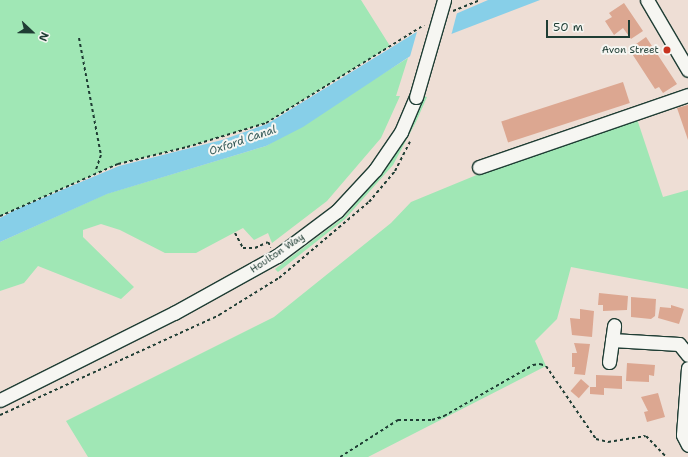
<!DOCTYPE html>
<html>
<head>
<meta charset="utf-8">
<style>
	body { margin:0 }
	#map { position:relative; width:688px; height:457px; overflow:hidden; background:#eeded5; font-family:"Shantell Sans",sans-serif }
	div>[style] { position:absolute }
	.green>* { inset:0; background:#a0e7b5 }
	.water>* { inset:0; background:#87cfe8 }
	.pier>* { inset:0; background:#eeded5 }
	.building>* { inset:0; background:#dca791; transform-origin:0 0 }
	.path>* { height:2px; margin-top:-1px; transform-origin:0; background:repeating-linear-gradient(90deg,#1f3d34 0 3px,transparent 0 6px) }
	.roads { filter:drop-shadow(1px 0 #1f3d34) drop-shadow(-1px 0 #1f3d34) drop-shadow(0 1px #1f3d34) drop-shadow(0 -1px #1f3d34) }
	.minor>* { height:13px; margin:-6.5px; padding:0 6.5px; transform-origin:6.5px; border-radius:6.5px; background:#f6f6f2 }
	.bridges { filter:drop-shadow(1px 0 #1f3d34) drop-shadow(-1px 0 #1f3d34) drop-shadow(0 1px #1f3d34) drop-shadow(0 -1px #1f3d34) }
	.minor-bridge>* { height:13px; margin:-6.5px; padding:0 6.5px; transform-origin:6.5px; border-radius:6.5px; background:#f6f6f2 }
	.dots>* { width:11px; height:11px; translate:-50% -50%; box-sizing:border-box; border:2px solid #f6f6f2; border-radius:50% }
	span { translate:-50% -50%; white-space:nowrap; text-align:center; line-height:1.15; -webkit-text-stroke:4px #f6f6f2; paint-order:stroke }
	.poi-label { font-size:10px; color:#1f3d34 }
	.right { translate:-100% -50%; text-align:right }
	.street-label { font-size:10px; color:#1f3d34 }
	.water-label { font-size:11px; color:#345a58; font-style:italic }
	.north { position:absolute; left:12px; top:12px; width:40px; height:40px; -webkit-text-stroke:3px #f6f6f2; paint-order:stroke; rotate:112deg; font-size:11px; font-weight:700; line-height:16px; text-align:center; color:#1f3d34 }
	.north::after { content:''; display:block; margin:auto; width:14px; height:18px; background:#1f3d34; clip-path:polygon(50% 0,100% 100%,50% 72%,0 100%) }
	.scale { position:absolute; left:546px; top:20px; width:84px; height:18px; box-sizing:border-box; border:2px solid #1f3d34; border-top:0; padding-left:5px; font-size:12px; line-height:14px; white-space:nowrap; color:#1f3d34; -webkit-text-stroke:3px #f6f6f2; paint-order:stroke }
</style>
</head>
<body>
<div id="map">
	<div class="green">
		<div style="clip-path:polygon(0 0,361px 0,390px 46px,266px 123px,187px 147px,118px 164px,0 216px)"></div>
		<div style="clip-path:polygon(408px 58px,396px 96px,400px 96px,381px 138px,327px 201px,272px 243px,268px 233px,254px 240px,243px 228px,196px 253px,165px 253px,120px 230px,101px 224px,83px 230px,83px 237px,134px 287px,121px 299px,38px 266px,24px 283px,0 291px,0 242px,106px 194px,266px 146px)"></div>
		<div style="clip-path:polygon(423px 96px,427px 97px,416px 122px,393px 165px,345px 219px,278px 272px,275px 269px,344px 217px,381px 174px,402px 142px)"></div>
		<div style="clip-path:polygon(634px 110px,663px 197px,688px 190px,688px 289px,571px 267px,557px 319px,535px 341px,546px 366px,368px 457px,88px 457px,66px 421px,274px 317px,391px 223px,411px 202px)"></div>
	</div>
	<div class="water">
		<div style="clip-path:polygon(488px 0,540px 0,433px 41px,303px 127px,266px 146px,107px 194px,0 242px,0 218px,19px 208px,119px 166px,222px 140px,267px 124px,423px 28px)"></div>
	</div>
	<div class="pier">
		<div style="clip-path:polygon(458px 9px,451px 36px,409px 60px,418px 28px)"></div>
	</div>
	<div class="building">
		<div style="clip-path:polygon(624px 3px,643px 31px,631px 39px,623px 28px,614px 35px,605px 21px,612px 17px,609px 13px)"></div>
		<div style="clip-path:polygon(646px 37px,677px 84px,663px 93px,659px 87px,655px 89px,629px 49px)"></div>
		<div style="left:623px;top:82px;width:22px;height:128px;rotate:72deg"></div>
		<div style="clip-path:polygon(688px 105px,688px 140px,677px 108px)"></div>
		<div style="clip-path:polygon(599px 293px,628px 296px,627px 310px,603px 311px,603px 305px,598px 305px)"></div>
		<div style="clip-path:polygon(631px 297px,656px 299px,655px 316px,651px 319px,631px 317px)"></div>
		<div style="clip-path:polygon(671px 305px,684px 309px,679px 324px,658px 318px,660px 307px,671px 308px)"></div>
		<div style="clip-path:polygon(580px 309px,594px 311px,592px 337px,572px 335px,570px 318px,580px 319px)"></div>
		<div style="clip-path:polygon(574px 343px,590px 344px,585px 375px,574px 374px,575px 367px,572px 367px,572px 353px,577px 353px)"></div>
		<div style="clip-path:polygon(627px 363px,655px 365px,654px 376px,649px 375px,649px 382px,626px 381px)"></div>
		<div style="clip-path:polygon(596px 375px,622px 376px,622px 389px,604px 388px,604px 395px,590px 394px,590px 387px,596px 387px)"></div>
		<div style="left:581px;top:379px;width:11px;height:16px;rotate:41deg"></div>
		<div style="clip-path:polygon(658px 393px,665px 417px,647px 422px,644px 412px,648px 411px,641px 397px)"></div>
	</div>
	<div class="path">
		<div style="left:453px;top:11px;width:29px;rotate:-22deg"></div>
		<div style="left:79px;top:38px;width:119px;rotate:79.4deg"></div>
		<div style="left:101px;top:155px;width:18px;rotate:109deg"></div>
		<div style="left:0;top:216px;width:129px;rotate:-23.8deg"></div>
		<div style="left:118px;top:164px;width:71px;rotate:-13.8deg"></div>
		<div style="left:187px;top:147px;width:83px;rotate:-16.9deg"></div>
		<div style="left:266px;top:123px;width:186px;rotate:-31.8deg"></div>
		<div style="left:235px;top:233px;width:17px;rotate:62deg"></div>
		<div style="left:243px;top:248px;width:12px"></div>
		<div style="left:255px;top:248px;width:14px;rotate:-25deg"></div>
		<div style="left:268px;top:242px;width:6px;rotate:59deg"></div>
		<div style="left:0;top:415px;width:241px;rotate:-24.5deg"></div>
		<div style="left:219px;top:315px;width:70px;rotate:-31.7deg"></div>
		<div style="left:279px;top:278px;width:118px;rotate:-40.2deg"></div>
		<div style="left:369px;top:202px;width:40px;rotate:-50deg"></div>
		<div style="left:395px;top:171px;width:33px;rotate:-63deg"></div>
		<div style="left:340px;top:457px;width:69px;rotate:-32.5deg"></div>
		<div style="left:398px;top:420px;width:34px"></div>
		<div style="left:432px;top:420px;width:13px;rotate:-18deg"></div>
		<div style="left:444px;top:416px;width:103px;rotate:-29.8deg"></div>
		<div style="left:533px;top:365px;width:7px;rotate:-8deg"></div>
		<div style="left:540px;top:364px;width:6px;rotate:18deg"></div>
		<div style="left:546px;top:366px;width:88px;rotate:55.6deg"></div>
		<div style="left:596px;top:439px;width:12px;rotate:14deg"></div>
		<div style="left:608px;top:442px;width:38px;rotate:-9deg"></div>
		<div style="left:646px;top:436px;width:29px;rotate:46deg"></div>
	</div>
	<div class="roads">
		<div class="minor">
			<div style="left:647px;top:0;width:81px;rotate:59.6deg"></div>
			<div style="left:479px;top:167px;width:221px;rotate:-19deg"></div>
			<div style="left:612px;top:340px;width:67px;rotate:3.4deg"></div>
			<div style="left:679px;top:344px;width:14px;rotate:51deg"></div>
			<div style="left:609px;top:362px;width:37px;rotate:-82deg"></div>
			<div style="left:688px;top:368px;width:67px;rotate:94.3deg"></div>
			<div style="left:683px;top:435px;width:11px;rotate:63deg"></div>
			<div style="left:0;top:400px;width:195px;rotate:-26.6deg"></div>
			<div style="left:174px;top:313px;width:118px;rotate:-29deg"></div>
			<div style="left:277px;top:256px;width:75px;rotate:-36.9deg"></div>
			<div style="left:337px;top:211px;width:56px;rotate:-47.2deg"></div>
			<div style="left:375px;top:170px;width:46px;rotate:-55.6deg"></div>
			<div style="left:401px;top:132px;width:38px;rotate:-67deg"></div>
		</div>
	</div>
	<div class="bridges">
		<div class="minor-bridge">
			<div style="left:416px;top:97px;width:101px;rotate:-73.9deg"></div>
		</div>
	</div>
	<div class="dots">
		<div style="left:667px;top:50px;background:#c8321e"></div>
	</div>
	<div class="poi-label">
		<span class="right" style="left:659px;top:50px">Avon Street</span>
	</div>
	<div class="street-label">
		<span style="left:277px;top:253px;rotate:-34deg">Houlton Way</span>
	</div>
	<div class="water-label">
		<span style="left:243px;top:141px;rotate:-19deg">Oxford Canal</span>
	</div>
	<div class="north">N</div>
	<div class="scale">50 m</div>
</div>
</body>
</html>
